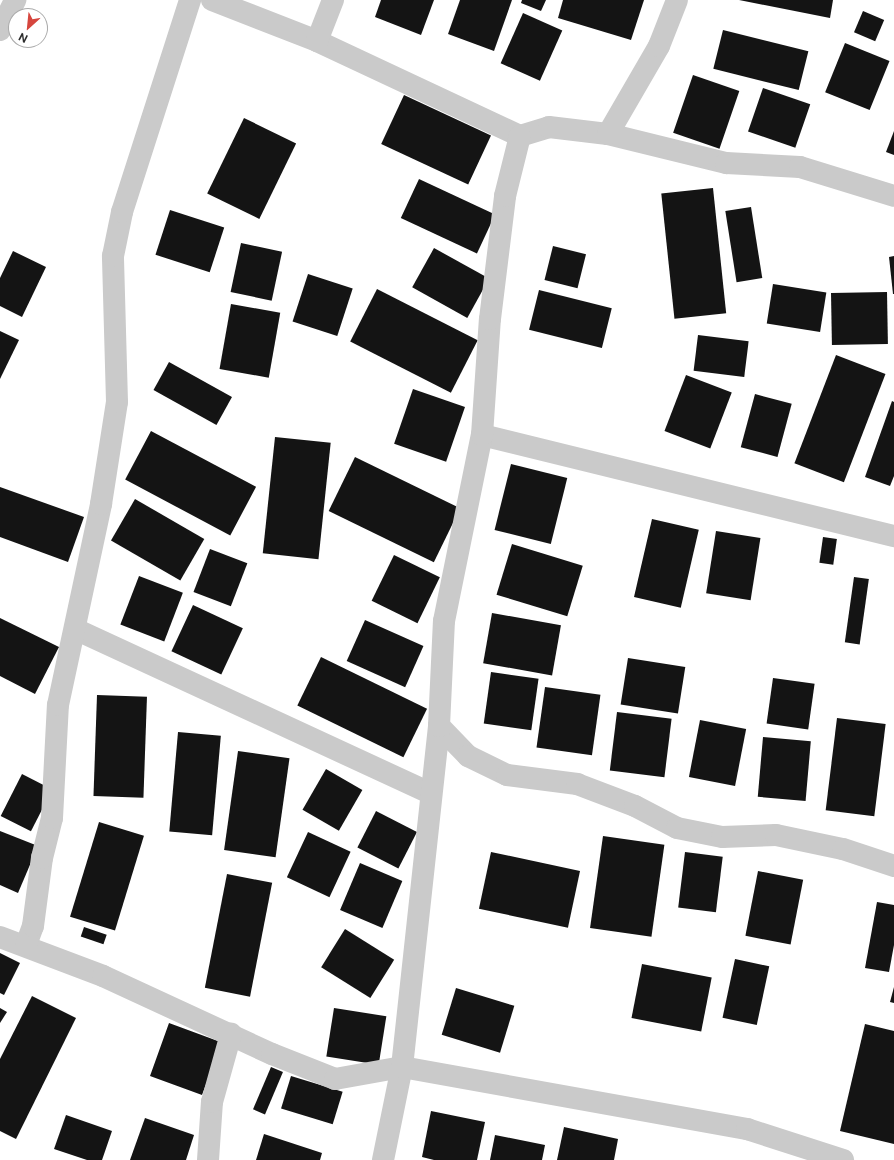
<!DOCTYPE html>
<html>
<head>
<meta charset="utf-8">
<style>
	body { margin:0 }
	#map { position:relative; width:894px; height:1160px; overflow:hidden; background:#fff; font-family:"Public Sans",sans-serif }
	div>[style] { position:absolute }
	.building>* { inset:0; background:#141414; transform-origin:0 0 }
	.minor>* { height:22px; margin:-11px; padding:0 11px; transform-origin:11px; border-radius:11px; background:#cacaca }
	span { translate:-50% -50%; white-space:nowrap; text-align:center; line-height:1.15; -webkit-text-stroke:4px #fff; paint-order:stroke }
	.north { position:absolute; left:8px; top:8px; width:40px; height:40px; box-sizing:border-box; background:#fff; border:1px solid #ababab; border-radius:50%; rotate:207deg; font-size:11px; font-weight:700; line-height:16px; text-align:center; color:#2d2d2d }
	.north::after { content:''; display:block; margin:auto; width:14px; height:18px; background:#d6463e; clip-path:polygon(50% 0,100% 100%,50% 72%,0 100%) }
</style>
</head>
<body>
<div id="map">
	<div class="building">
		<div style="clip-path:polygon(381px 0,434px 0,421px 35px,375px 17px)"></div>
		<div style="clip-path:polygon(460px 0,512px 0,494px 51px,448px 34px)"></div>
		<div style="clip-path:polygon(522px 0,546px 0,541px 11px,521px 3px)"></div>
		<div style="clip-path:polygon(563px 0,644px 0,631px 40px,558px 18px)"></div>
		<div style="clip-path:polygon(739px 0,833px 0,830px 18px)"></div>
		<div style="left:863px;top:11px;width:23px;height:23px;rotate:23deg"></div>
		<div style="left:523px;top:13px;width:43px;height:55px;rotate:24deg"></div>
		<div style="left:723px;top:30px;width:88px;height:40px;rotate:14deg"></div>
		<div style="left:845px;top:43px;width:48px;height:53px;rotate:22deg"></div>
		<div style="left:693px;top:75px;width:49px;height:61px;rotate:19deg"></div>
		<div style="left:763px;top:88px;width:50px;height:46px;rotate:19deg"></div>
		<div style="left:404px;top:95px;width:96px;height:54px;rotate:25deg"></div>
		<div style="left:244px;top:118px;width:58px;height:84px;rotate:26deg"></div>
		<div style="clip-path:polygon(894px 131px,894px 155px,886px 152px)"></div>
		<div style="left:419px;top:179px;width:84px;height:43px;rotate:25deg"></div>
		<div style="left:713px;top:188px;width:126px;height:52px;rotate:84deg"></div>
		<div style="left:751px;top:207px;width:72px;height:26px;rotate:81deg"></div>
		<div style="left:170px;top:210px;width:57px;height:47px;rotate:18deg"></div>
		<div style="left:241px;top:243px;width:42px;height:50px;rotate:12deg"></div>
		<div style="left:553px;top:246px;width:34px;height:35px;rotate:14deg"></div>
		<div style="left:434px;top:248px;width:63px;height:45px;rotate:29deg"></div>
		<div style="clip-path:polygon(13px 251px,46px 267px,22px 317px,0 306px,0 278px)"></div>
		<div style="clip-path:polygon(894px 256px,894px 294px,893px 294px,889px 257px)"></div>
		<div style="left:308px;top:274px;width:47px;height:50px;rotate:18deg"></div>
		<div style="left:773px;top:284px;width:54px;height:40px;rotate:9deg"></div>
		<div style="left:377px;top:289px;width:113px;height:59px;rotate:27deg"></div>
		<div style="left:539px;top:290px;width:75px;height:41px;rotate:14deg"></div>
		<div style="left:887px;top:292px;width:52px;height:56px;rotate:89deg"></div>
		<div style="left:231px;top:304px;width:50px;height:66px;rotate:10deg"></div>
		<div style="clip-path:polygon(0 331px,19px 340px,0 379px)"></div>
		<div style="left:698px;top:335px;width:51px;height:36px;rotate:7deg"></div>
		<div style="left:836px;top:355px;width:53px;height:116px;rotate:21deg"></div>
		<div style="left:169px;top:362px;width:72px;height:32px;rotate:29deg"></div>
		<div style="left:686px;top:375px;width:49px;height:60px;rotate:21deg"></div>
		<div style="left:413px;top:389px;width:55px;height:58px;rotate:19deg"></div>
		<div style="left:755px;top:394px;width:38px;height:55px;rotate:15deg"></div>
		<div style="clip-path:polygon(892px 401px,894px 402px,894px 476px,890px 486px,865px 477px)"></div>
		<div style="left:151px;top:431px;width:119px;height:55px;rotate:28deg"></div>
		<div style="left:275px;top:437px;width:56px;height:117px;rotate:6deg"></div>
		<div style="left:355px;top:457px;width:117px;height:60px;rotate:26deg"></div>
		<div style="left:511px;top:464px;width:58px;height:68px;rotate:14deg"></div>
		<div style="clip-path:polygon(0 487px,84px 517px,68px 562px,0 537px)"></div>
		<div style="left:135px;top:499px;width:80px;height:48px;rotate:30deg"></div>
		<div style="left:652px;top:519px;width:48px;height:80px;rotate:13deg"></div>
		<div style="left:716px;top:531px;width:45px;height:63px;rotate:9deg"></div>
		<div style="left:823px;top:537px;width:14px;height:26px;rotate:8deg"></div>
		<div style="left:512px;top:544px;width:74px;height:53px;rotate:17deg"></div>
		<div style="left:210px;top:549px;width:40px;height:46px;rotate:21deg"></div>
		<div style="left:394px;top:555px;width:51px;height:51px;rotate:26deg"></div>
		<div style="left:139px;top:576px;width:47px;height:52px;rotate:21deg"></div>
		<div style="left:854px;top:577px;width:15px;height:66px;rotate:8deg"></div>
		<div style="left:193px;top:605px;width:55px;height:51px;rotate:25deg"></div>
		<div style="left:492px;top:613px;width:70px;height:51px;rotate:10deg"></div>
		<div style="clip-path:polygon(0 618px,59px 647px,35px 694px,0 676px)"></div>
		<div style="left:365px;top:620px;width:64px;height:45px;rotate:24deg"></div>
		<div style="left:321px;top:657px;width:118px;height:54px;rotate:26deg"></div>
		<div style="left:628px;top:658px;width:58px;height:47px;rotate:9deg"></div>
		<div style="left:491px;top:672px;width:48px;height:52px;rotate:8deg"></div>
		<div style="left:773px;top:678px;width:42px;height:46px;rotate:8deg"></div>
		<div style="left:545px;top:687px;width:56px;height:61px;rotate:8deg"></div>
		<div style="left:97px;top:695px;width:50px;height:101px;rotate:2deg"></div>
		<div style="left:617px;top:712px;width:55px;height:59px;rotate:7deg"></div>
		<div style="left:837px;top:718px;width:49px;height:93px;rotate:7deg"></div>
		<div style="left:700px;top:720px;width:47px;height:58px;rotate:11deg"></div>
		<div style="left:178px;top:732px;width:43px;height:100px;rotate:5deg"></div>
		<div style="left:763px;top:737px;width:48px;height:60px;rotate:5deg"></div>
		<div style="left:238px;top:751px;width:52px;height:100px;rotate:8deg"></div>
		<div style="left:326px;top:769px;width:42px;height:47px;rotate:30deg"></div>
		<div style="left:22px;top:774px;width:34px;height:47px;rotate:27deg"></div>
		<div style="left:376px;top:811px;width:46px;height:41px;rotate:27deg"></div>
		<div style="left:99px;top:822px;width:47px;height:99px;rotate:17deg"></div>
		<div style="clip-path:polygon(0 831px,38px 846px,18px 893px,0 885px)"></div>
		<div style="left:308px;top:832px;width:47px;height:50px;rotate:25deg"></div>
		<div style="left:603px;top:836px;width:62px;height:93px;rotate:8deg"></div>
		<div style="left:491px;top:852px;width:91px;height:58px;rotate:12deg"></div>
		<div style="left:685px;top:852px;width:38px;height:56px;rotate:7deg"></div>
		<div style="left:360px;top:863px;width:46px;height:51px;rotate:23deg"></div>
		<div style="left:758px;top:871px;width:46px;height:66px;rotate:11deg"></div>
		<div style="left:227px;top:874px;width:46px;height:116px;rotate:11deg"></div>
		<div style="clip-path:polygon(877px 902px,894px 905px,894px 945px,889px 972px,865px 968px)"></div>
		<div style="left:84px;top:927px;width:24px;height:10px;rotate:19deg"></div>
		<div style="left:345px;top:929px;width:58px;height:45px;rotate:32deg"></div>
		<div style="clip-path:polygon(0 953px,20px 963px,4px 995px,0 993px)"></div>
		<div style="left:735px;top:959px;width:35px;height:60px;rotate:12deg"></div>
		<div style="left:642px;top:964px;width:71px;height:55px;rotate:11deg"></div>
		<div style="clip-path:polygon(894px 987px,894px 1003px,890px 1002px)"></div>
		<div style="left:456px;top:988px;width:61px;height:49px;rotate:17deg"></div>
		<div style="clip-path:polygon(32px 996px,76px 1018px,16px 1139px,0 1131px,0 1059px)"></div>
		<div style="clip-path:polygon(0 1008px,7px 1012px,0 1023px)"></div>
		<div style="left:334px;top:1008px;width:53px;height:49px;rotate:9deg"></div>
		<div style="clip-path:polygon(169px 1023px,226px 1044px,211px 1071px,202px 1095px,150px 1076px)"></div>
		<div style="clip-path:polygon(865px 1024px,894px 1031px,894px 1144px,840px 1131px)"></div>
		<div style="left:271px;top:1067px;width:13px;height:46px;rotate:23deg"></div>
		<div style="left:291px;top:1076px;width:54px;height:34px;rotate:17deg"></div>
		<div style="clip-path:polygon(431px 1111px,485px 1122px,477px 1160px,434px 1160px,422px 1157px)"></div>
		<div style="clip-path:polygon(66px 1115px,112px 1131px,102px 1160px,87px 1160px,54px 1149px)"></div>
		<div style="clip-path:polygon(145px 1118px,194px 1135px,186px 1160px,130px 1160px)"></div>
		<div style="clip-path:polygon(564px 1127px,618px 1139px,614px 1160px,557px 1160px)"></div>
		<div style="clip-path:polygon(264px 1134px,322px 1153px,320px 1160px,256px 1160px)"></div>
		<div style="clip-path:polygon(495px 1135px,545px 1145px,542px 1160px,490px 1160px)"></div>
	</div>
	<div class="minor">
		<div style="left:212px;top:0;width:113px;rotate:21.3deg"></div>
		<div style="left:317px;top:41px;width:224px;rotate:25.1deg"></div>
		<div style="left:520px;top:136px;width:30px;rotate:-17deg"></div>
		<div style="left:549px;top:127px;width:59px;rotate:6.8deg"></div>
		<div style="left:608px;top:134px;width:122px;rotate:13.8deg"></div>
		<div style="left:726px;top:163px;width:74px;rotate:3.1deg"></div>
		<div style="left:800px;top:167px;width:98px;rotate:17.1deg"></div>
		<div style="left:0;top:30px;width:34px;rotate:-63deg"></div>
		<div style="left:317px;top:41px;width:44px;rotate:-68.7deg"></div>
		<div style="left:608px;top:134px;width:102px;rotate:-59.9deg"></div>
		<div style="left:659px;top:46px;width:49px;rotate:-68.6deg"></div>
		<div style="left:482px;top:435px;width:424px;rotate:13.8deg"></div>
		<div style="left:75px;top:629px;width:391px;rotate:24.8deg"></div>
		<div style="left:439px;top:726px;width:42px;rotate:46deg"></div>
		<div style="left:468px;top:756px;width:43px;rotate:26deg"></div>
		<div style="left:507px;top:775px;width:71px;rotate:7.3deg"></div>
		<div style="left:577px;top:784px;width:62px;rotate:20.8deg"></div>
		<div style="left:635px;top:806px;width:47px;rotate:27.6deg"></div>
		<div style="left:677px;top:828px;width:46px;rotate:11.3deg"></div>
		<div style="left:722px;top:837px;width:54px;rotate:-2.1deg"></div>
		<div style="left:776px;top:835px;width:68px;rotate:11.8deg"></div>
		<div style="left:843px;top:849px;width:54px;rotate:18.4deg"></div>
		<div style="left:0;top:937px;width:110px;rotate:20.7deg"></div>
		<div style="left:103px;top:976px;width:186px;rotate:24.8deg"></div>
		<div style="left:272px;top:1054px;width:68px;rotate:21.6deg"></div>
		<div style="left:335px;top:1079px;width:68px;rotate:-10.2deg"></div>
		<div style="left:402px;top:1067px;width:351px;rotate:10.2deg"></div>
		<div style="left:747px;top:1129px;width:101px;rotate:17.9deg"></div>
		<div style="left:26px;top:945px;width:20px;rotate:-70deg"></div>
		<div style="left:33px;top:926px;width:69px;rotate:-82.5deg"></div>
		<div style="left:42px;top:858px;width:41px;rotate:-76deg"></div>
		<div style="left:52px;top:818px;width:113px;rotate:-87deg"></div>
		<div style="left:58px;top:705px;width:206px;rotate:-77.9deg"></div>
		<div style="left:101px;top:504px;width:103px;rotate:-81.1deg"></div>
		<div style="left:117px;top:402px;width:146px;rotate:-91.6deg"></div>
		<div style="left:113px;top:256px;width:45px;rotate:-78.4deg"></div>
		<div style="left:122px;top:212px;width:223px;rotate:-72.2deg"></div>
		<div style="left:208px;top:1160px;width:58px;rotate:-86.1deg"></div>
		<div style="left:212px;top:1102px;width:71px;rotate:-74.4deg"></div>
		<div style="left:383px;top:1160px;width:95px;rotate:-78.5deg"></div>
		<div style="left:402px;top:1067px;width:343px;rotate:-83.8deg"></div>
		<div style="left:439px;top:726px;width:105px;rotate:-87.3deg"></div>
		<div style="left:444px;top:621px;width:190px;rotate:-78.5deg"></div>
		<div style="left:482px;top:435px;width:116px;rotate:-86.1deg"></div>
		<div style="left:490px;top:319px;width:124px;rotate:-83deg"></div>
		<div style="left:505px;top:196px;width:62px;rotate:-76deg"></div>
	</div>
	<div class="north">N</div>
</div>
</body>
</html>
